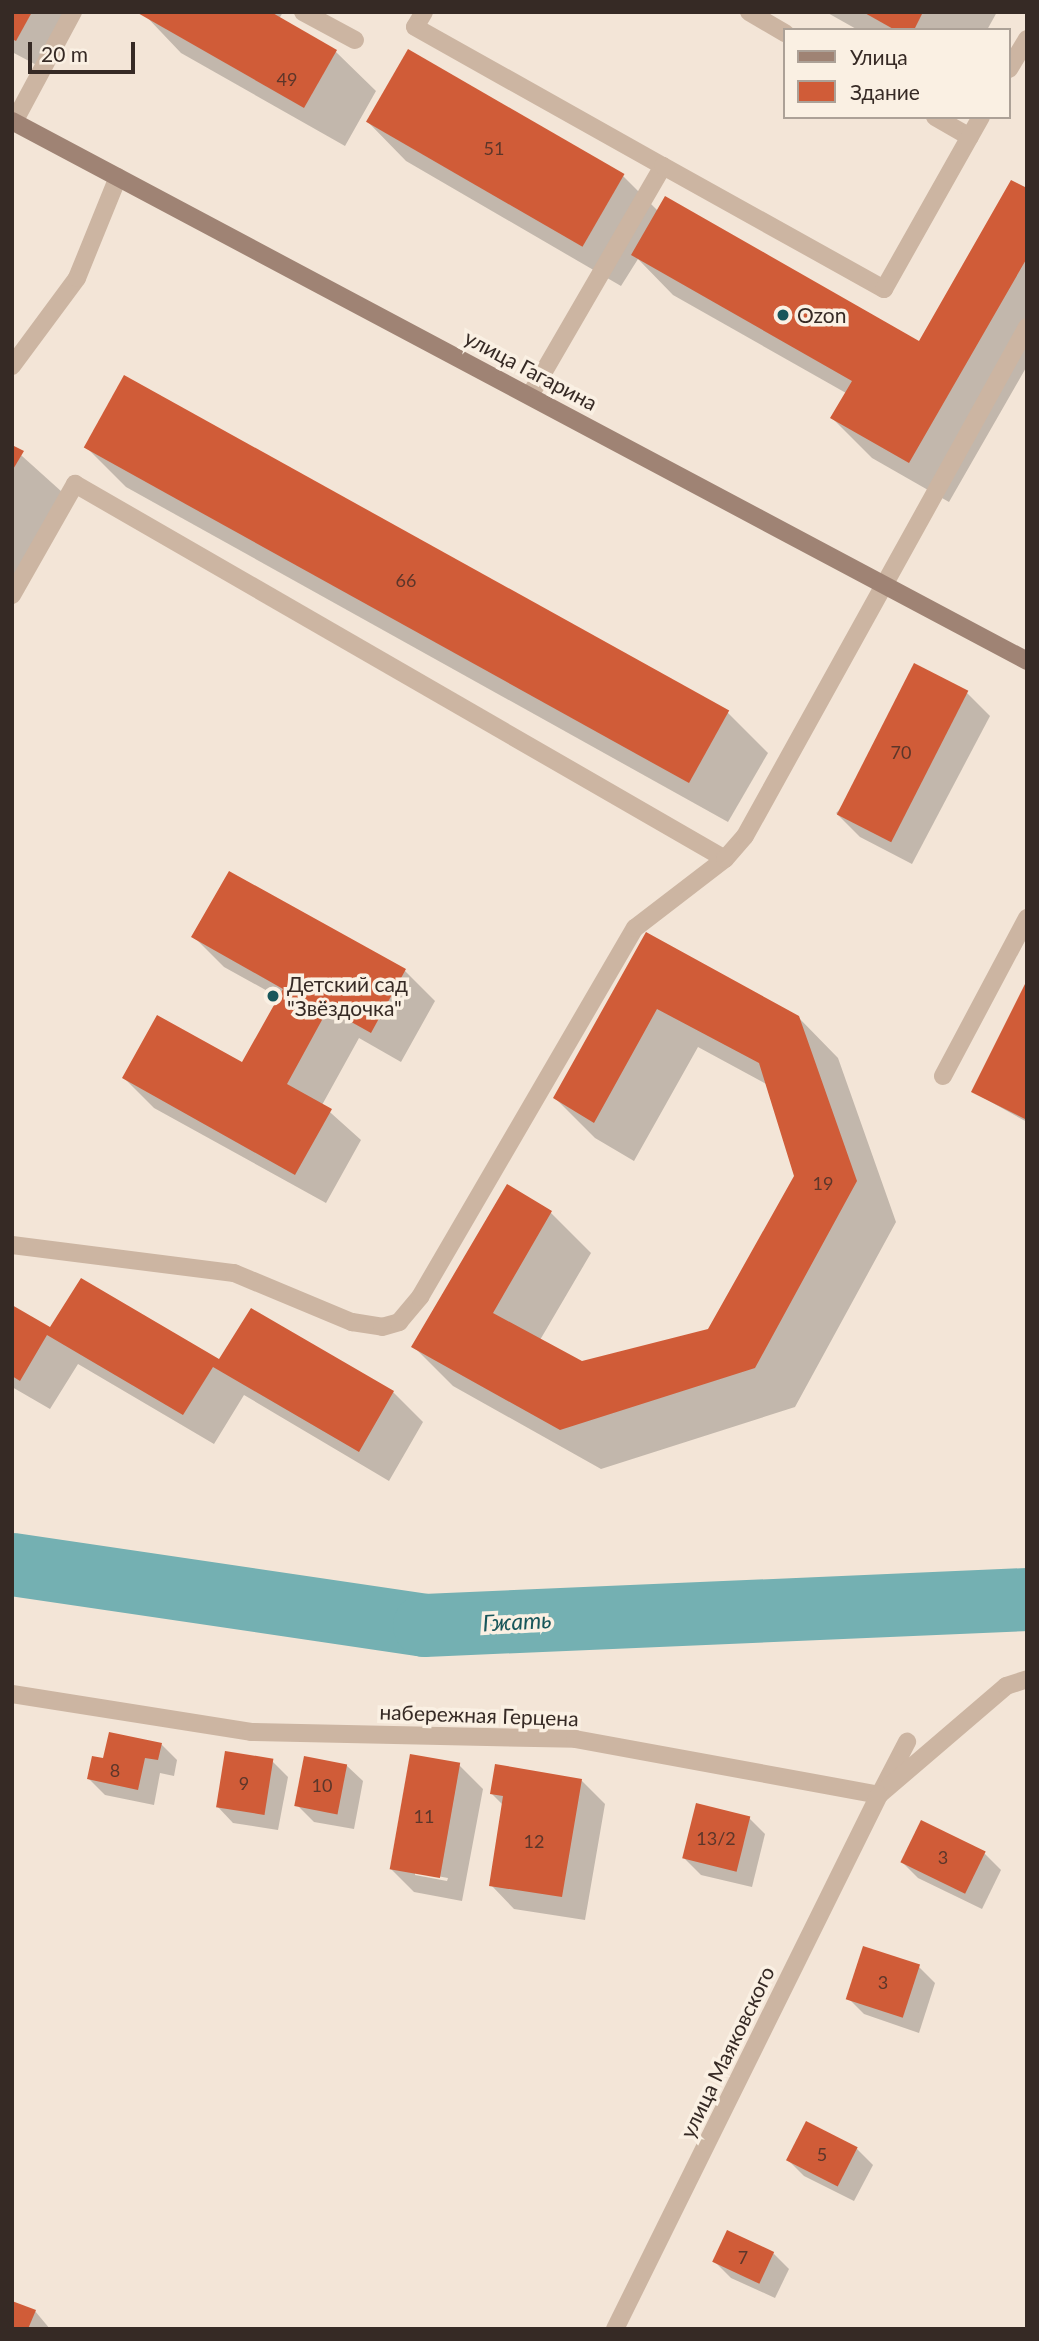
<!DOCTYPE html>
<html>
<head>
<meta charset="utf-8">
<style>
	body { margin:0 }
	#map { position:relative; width:1039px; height:2341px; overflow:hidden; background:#f3e5d7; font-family:Lato,sans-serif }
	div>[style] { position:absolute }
	.shadow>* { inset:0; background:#0003 }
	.river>* { height:63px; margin:-31.5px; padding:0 31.5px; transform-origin:31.5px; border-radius:31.5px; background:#74b0b2 }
	.building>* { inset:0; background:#d05c38; transform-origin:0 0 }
	.service>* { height:18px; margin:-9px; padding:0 9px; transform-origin:9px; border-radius:9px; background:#ccb5a2 }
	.minor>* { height:18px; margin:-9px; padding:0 9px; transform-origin:9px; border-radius:9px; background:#ccb5a2 }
	.secondary>* { height:18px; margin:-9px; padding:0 9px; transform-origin:9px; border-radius:9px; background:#9f8374 }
	.dots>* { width:19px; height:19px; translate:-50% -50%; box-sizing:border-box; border:4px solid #faf0e3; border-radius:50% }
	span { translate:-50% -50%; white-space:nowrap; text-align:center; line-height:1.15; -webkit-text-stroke:7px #faf0e3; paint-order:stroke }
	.number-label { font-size:18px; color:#5c362a }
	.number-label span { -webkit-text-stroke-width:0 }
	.poi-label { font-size:21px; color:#362a25 }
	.left { translate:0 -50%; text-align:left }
	.street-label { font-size:21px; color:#362a25 }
	.water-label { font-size:23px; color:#18565a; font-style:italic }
	.frame { position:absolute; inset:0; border:14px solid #362a25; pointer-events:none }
	.legend { position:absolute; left:783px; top:28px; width:228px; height:91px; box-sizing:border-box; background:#faf0e3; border:2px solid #aca197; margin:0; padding:9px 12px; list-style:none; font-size:21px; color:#362a25 }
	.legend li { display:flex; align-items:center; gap:14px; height:35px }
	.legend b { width:35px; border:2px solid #aca197 }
	.scale { position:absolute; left:28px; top:42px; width:107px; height:32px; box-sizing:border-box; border:4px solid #362a25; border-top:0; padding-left:9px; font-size:21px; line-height:24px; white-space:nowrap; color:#362a25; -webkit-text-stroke:5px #faf0e3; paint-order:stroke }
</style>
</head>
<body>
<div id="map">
	<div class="shadow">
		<div style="clip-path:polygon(12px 12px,78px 12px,46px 70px,12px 52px)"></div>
		<div style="clip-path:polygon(142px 12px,283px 12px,279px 19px,336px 52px,376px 91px,345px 146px,181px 53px)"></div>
		<div style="clip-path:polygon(826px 12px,997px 12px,987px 30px,858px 30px)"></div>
		<div style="clip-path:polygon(367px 121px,623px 176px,658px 211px,920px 343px,1027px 190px,1027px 366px,949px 502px,872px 458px,832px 418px,846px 393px,673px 295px,638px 259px,621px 286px,406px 161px)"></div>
		<div style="clip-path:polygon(12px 447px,62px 492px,12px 581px)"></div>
		<div style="clip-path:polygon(86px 447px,728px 713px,768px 753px,728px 822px,126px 487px)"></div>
		<div style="clip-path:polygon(967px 693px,990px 716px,912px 864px,860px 837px,836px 813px)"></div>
		<div style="clip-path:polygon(229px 873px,405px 971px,435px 1001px,401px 1062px,359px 1038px,322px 1105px,361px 1140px,326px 1203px,154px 1108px,124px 1078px,242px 1065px,280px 998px,224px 967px,194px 937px)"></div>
		<div style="clip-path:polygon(647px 935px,798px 1017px,838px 1058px,896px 1222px,795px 1407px,601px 1469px,453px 1386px,413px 1346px,507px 1187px,551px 1213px,591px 1253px,540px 1340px,582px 1363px,709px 1330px,796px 1176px,768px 1085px,698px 1047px,634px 1161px,595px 1138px,555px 1098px)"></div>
		<div style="clip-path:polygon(1027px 984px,1027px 1122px,973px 1092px)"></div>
		<div style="clip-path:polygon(12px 1307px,51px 1329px,393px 1392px,423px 1422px,389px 1481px,244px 1395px,214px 1444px,78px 1364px,50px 1409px,12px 1387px)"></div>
		<div style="clip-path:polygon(161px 1744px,177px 1760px,174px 1776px,160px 1773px,154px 1805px,105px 1795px,89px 1779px,105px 1760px)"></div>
		<div style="clip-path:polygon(272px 1761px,288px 1777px,278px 1830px,233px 1823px,217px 1806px)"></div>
		<div style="clip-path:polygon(346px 1765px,363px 1781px,354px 1829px,314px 1822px,298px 1806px)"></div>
		<div style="clip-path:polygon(evenodd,459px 1765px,483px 1789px,462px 1901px,414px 1892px,390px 1868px,459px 1765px,415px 1872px,448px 1878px,447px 1881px,415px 1875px,415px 1872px)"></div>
		<div style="clip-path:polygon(581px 1780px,605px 1804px,585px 1920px,514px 1909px,491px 1885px,504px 1806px,492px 1794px)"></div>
		<div style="clip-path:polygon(749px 1818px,765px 1834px,752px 1887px,701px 1875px,685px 1859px)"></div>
		<div style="clip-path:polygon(985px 1854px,1001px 1870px,982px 1909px,918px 1878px,902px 1862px)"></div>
		<div style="clip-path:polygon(919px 1967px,935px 1983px,919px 2033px,864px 2014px,848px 1998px)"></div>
		<div style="clip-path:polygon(857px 2149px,873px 2165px,854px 2201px,804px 2176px,788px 2160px)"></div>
		<div style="clip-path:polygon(773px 2253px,789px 2269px,775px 2298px,731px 2278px,715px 2262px)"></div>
		<div style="clip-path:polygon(35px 2311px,50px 2329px,12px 2329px)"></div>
	</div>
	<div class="river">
		<div style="left:12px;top:1564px;width:416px;rotate:8.4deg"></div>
		<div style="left:424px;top:1625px;width:604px;rotate:-2.47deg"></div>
	</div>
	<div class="building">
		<div style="clip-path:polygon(12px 12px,32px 12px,16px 41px,12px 39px)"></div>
		<div style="clip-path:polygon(136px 12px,271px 12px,337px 50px,304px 108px)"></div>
		<div style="clip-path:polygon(863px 12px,923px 12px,914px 30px,895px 30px)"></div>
		<div style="left:408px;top:49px;width:250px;height:84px;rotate:30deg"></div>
		<div style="clip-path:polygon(1011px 180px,1027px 188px,1027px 258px,909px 463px,830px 418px,852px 381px,631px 255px,665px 196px,919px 341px)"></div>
		<div style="left:124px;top:375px;width:692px;height:83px;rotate:29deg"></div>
		<div style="clip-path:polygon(12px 445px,24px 451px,12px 471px)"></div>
		<div style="left:914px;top:663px;width:61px;height:170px;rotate:27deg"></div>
		<div style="clip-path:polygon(229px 871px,406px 969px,371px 1033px,328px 1009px,287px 1084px,332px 1109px,295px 1175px,122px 1078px,157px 1015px,242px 1062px,283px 989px,191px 937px)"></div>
		<div style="clip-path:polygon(646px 932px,799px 1016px,857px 1181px,755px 1368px,560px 1430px,411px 1347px,507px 1184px,552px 1211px,493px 1313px,582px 1361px,708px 1329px,794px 1176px,759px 1063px,657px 1009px,594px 1123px,553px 1098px)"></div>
		<div style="clip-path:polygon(1027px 980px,1027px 1120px,971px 1092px)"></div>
		<div style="clip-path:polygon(81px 1278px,219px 1359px,251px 1308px,394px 1391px,359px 1452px,213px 1367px,183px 1415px,47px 1335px,20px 1381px,12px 1376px,12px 1305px,50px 1327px)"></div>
		<div style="clip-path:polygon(109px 1732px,162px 1743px,158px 1760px,145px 1758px,138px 1790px,87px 1779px,92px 1756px,103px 1758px)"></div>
		<div style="left:225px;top:1751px;width:49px;height:57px;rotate:9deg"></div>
		<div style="left:410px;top:1754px;width:51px;height:117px;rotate:10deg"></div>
		<div style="left:304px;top:1756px;width:44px;height:51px;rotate:11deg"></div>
		<div style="clip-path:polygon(495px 1764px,582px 1779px,562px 1897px,489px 1886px,503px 1796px,490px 1794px)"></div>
		<div style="left:696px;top:1803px;width:56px;height:57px;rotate:14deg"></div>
		<div style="left:921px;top:1820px;width:72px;height:47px;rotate:26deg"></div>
		<div style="left:863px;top:1946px;width:60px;height:56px;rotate:18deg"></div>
		<div style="left:806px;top:2121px;width:58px;height:44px;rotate:27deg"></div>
		<div style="left:727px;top:2230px;width:52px;height:35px;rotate:25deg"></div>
		<div style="clip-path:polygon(12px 2301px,36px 2310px,28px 2329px,12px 2329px)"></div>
	</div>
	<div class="service">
		<div style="left:303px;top:12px;width:59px;rotate:28.3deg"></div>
		<div style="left:424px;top:12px;width:17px;rotate:121deg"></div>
		<div style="left:415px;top:27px;width:284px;rotate:29.3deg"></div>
		<div style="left:663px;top:166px;width:265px;rotate:120.1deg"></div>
		<div style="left:749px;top:12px;width:42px;rotate:30.3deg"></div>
		<div style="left:1009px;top:69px;width:35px;rotate:-59deg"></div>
		<div style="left:935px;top:117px;width:40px;rotate:29.7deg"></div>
		<div style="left:14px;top:122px;width:125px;rotate:-61.8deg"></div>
		<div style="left:663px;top:166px;width:253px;rotate:29.1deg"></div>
		<div style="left:884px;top:289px;width:197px;rotate:-60.6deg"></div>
		<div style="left:12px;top:366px;width:109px;rotate:-53.5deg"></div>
		<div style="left:77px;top:278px;width:109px;rotate:-67.9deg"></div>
		<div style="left:12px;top:595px;width:128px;rotate:-60.4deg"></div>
		<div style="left:75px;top:484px;width:750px;rotate:29.98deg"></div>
		<div style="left:943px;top:1076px;width:179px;rotate:-62deg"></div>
		<div style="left:12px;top:1245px;width:224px;rotate:7.2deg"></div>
		<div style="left:234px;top:1273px;width:128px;rotate:22.6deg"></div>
		<div style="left:352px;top:1322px;width:30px;rotate:9deg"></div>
		<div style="left:382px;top:1327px;width:18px;rotate:-16deg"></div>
		<div style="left:399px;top:1322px;width:33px;rotate:-50deg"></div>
		<div style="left:420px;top:1297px;width:427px;rotate:-59.8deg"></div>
		<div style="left:635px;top:928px;width:113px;rotate:-37.5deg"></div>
		<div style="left:725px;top:859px;width:30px;rotate:-49deg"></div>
		<div style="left:745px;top:836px;width:582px;rotate:-61.01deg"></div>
		<div style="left:880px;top:1794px;width:59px;rotate:-62.6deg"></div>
	</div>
	<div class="minor">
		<div style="left:12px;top:1694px;width:242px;rotate:9deg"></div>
		<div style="left:251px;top:1732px;width:324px;rotate:1.2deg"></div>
		<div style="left:575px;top:1739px;width:309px;rotate:10.4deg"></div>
		<div style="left:879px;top:1795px;width:167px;rotate:-40.6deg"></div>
		<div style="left:1006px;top:1686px;width:22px;rotate:-18deg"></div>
		<div style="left:615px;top:2329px;width:596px;rotate:-63.69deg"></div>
	</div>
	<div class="secondary">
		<div style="left:12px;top:121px;width:1150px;rotate:28.01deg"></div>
	</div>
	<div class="dots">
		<div style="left:783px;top:315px;background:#18565a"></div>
		<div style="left:273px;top:996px;background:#18565a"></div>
	</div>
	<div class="number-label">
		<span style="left:287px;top:79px">49</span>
		<span style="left:494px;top:148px">51</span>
		<span style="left:406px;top:580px">66</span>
		<span style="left:901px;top:752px">70</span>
		<span style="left:823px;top:1183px">19</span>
		<span style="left:115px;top:1770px">8</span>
		<span style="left:244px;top:1783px">9</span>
		<span style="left:322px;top:1785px">10</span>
		<span style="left:424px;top:1816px">11</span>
		<span style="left:716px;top:1838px">13/2</span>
		<span style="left:534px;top:1841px">12</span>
		<span style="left:943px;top:1857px">3</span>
		<span style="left:883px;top:1982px">3</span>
		<span style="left:822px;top:2154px">5</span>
		<span style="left:743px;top:2257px">7</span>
	</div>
	<div class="poi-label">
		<span class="left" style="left:797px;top:315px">Ozon</span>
		<span class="left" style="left:287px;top:996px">Детский сад<br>"Звёздочка"</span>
	</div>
	<div class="street-label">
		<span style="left:531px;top:370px;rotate:28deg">улица Гагарина</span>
		<span style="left:479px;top:1715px;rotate:2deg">набережная Герцена</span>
		<span style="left:727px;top:2052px;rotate:-64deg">улица Маяковского</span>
	</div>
	<div class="water-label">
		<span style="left:517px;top:1621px;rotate:-3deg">Гжать</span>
	</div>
	<div class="frame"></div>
	<ul class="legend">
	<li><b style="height:9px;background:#9f8374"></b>Улица</li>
	<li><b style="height:19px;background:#d05c38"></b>Здание</li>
	</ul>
	<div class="scale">20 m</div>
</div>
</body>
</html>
